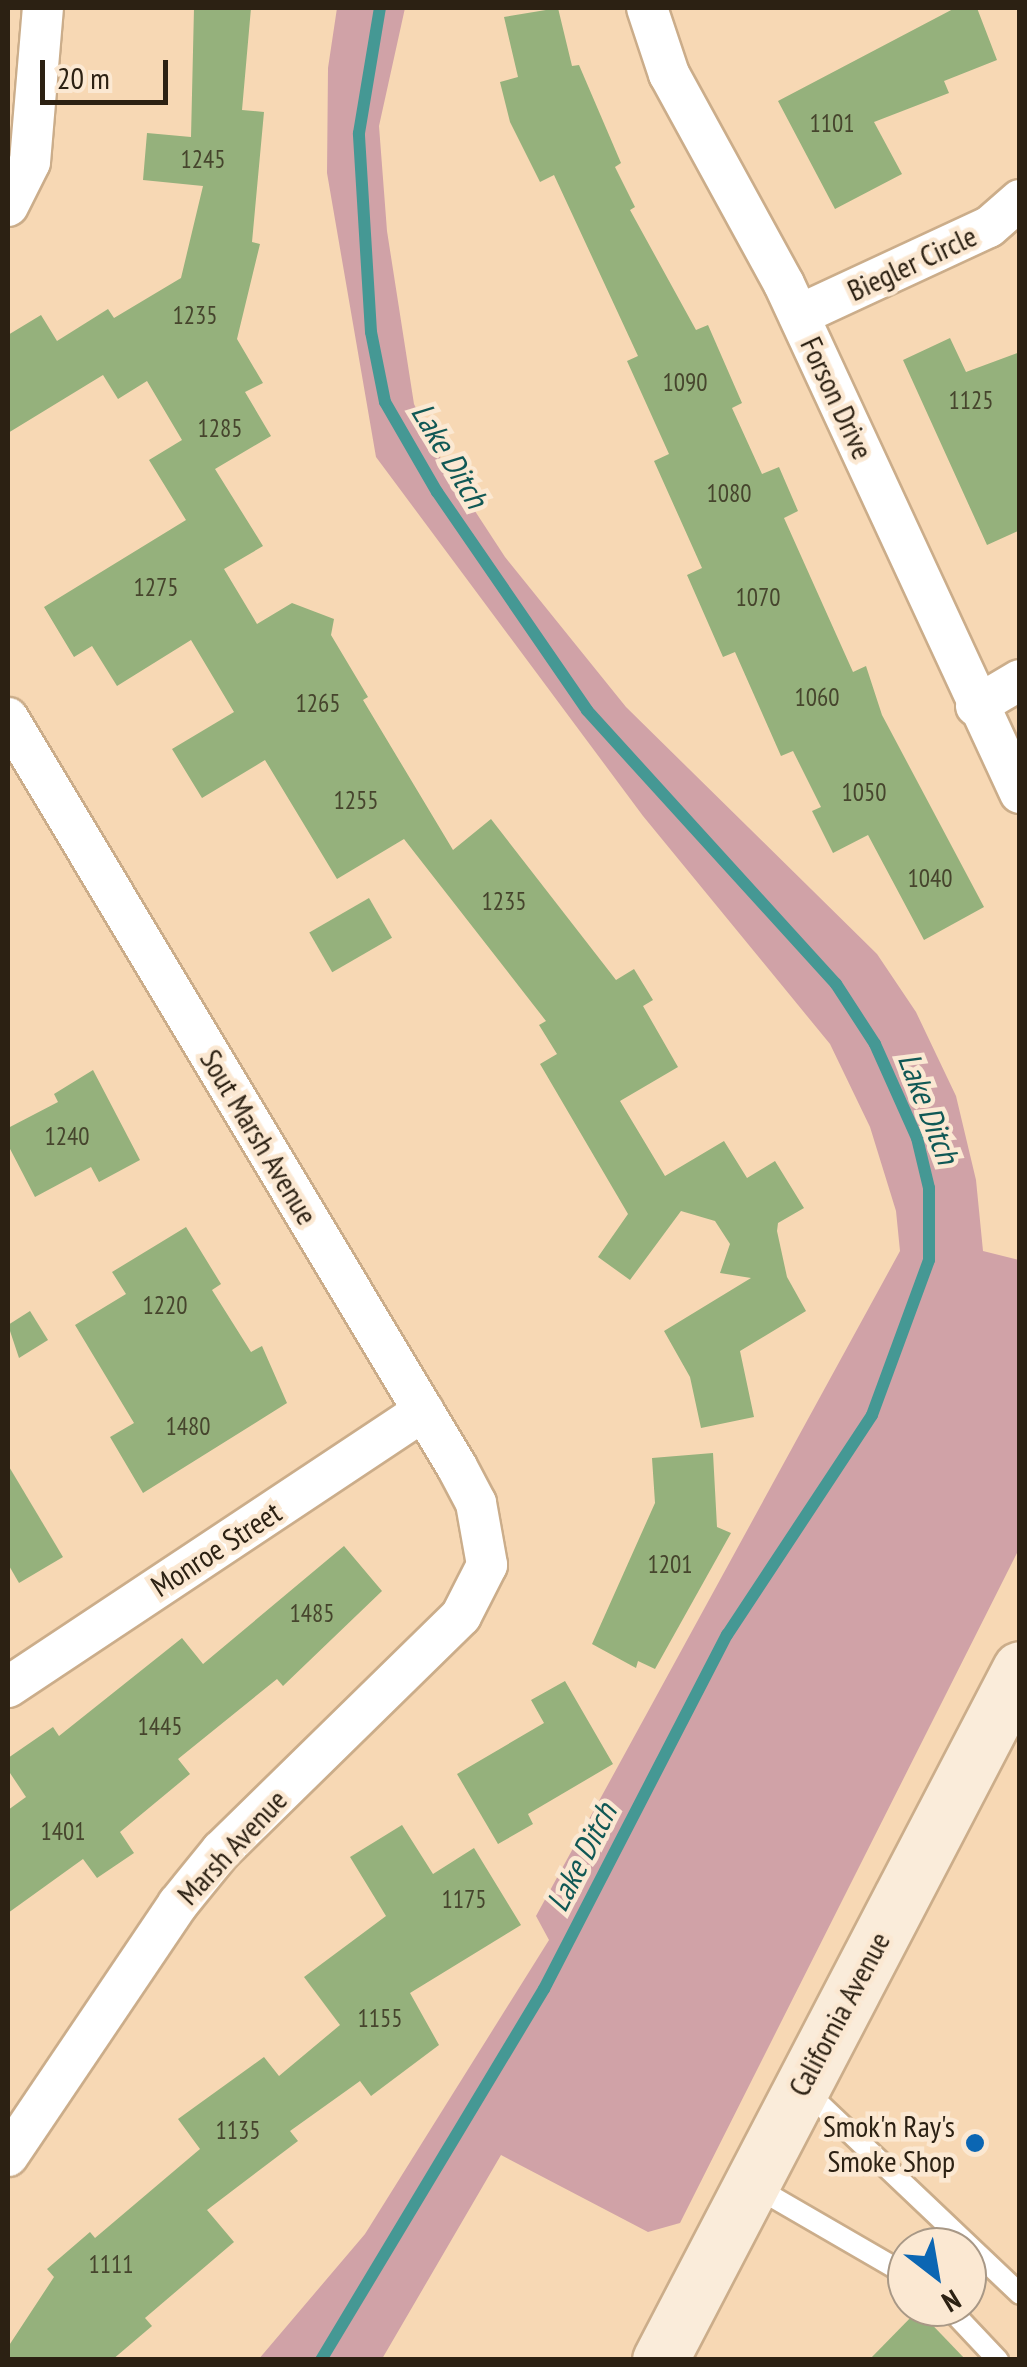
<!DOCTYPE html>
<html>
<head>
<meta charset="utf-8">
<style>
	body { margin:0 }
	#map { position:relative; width:1027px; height:2367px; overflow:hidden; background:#f7d8b4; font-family:"PT Sans Narrow",sans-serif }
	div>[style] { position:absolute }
	.green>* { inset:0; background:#d0a2a7 }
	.stream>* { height:12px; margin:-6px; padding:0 6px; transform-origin:6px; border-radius:6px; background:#459894 }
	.building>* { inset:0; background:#95b17c; transform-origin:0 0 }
	.roads { filter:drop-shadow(2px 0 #cbad8a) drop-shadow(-2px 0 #cbad8a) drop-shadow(0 2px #cbad8a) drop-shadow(0 -2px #cbad8a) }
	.service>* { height:20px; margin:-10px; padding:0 10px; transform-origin:10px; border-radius:10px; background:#fff }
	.minor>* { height:40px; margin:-20px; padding:0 20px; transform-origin:20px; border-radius:20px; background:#fff }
	.secondary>* { height:55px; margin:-27.5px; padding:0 27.5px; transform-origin:27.5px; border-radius:27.5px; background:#faecda }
	.dots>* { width:28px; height:28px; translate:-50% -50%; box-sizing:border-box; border:5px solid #fbe8d2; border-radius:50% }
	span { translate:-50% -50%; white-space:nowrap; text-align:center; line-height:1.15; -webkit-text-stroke:9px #fbe8d2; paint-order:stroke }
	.number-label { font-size:25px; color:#46452d }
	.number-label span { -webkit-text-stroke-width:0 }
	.street-label { font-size:30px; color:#2c2113 }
	.poi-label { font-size:30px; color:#2c2113 }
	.right { translate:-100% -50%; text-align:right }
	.water-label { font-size:32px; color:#105855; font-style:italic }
	.frame { position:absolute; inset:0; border:10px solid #2c2113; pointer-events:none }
	.north { position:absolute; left:887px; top:2227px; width:100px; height:100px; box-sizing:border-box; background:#fbe8d2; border:2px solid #a89886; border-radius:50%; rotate:149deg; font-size:28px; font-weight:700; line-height:40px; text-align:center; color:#2c2113 }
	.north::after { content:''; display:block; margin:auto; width:35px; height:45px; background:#0b66b3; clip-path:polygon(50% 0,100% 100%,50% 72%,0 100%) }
	.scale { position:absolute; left:40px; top:60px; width:128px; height:45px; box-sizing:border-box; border:5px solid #2c2113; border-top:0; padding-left:12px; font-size:30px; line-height:35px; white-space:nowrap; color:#2c2113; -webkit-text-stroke:8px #fbe8d2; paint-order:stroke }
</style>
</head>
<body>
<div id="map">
	<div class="green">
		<div style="clip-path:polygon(337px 8px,405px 8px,379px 126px,387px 231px,414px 404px,441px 459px,505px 557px,626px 707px,877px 954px,916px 1012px,956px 1096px,976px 1180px,983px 1251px,1019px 1260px,1020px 1547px,680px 2223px,648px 2232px,501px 2155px,382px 2359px,258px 2360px,365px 2234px,549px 1940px,536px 1916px,900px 1251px,896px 1211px,870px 1127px,830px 1044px,643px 816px,376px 457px,327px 173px,328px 68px)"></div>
	</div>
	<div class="stream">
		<div style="left:321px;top:2360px;width:433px;rotate:-59deg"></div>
		<div style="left:544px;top:1989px;width:399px;rotate:-62.7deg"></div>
		<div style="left:727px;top:1635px;width:263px;rotate:-56.6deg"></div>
		<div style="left:872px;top:1415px;width:165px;rotate:-69.8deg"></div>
		<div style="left:929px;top:1260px;width:72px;rotate:-90deg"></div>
		<div style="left:929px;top:1188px;width:51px;rotate:-103.5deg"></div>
		<div style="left:917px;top:1138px;width:103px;rotate:-114.1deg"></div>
		<div style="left:875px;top:1044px;width:72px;rotate:-123deg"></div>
		<div style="left:836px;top:984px;width:370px;rotate:-132.3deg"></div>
		<div style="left:587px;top:710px;width:265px;rotate:-124.5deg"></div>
		<div style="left:437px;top:492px;width:104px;rotate:-120deg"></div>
		<div style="left:385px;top:402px;width:71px;rotate:-101.3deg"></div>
		<div style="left:371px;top:332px;width:199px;rotate:-93.5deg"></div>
		<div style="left:359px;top:133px;width:127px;rotate:-80.5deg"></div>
	</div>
	<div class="building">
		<div style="clip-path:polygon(194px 8px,251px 8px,242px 110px,264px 112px,252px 242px,260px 244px,237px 339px,263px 383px,245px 392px,271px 436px,215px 469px,263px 546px,224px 569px,257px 624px,292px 603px,334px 619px,331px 635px,368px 697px,363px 700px,453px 850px,491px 819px,616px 980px,634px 969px,653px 1000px,643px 1006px,678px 1067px,620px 1101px,665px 1176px,724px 1141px,747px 1178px,775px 1161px,804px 1208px,778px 1223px,777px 1231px,787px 1277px,806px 1311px,740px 1351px,754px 1417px,701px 1428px,690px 1377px,664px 1331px,751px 1278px,720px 1273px,730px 1244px,715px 1221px,681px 1211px,630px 1280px,598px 1257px,628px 1214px,540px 1064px,557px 1054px,539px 1025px,546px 1021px,404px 839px,337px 879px,265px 760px,202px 798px,172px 749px,234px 712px,191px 640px,117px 686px,92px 646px,74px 657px,44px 607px,186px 520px,149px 460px,182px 440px,147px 381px,118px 399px,103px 375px,8px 433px,8px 335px,41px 315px,57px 341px,108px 309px,114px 318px,181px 278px,203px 186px,143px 180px,147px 133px,191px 137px)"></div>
		<div style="clip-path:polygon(558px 8px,572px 66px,579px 65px,621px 163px,615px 167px,635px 207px,630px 210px,696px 330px,708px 325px,742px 403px,732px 408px,762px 474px,779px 467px,798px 511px,784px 518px,853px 672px,866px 666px,882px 715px,984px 907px,924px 940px,868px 835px,833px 853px,812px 811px,821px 807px,793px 751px,781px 756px,735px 652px,723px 657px,687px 575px,702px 568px,654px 461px,669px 454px,627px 361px,638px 356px,554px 175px,540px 182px,510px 122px,500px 82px,518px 77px,504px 17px)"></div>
		<div style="clip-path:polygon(955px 8px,977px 8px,997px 60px,944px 81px,949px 93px,874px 122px,902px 174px,835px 209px,778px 101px)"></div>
		<div style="clip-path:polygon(950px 338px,966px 372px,1020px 352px,1020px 530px,987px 545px,903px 360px)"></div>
		<div style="left:369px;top:898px;width:46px;height:69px;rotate:60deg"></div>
		<div style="clip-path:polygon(93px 1070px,140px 1160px,99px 1182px,91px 1167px,35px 1197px,8px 1145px,8px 1128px,58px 1102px,54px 1094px)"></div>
		<div style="clip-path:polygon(186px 1227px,221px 1284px,212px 1290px,251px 1352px,262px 1346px,287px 1403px,143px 1493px,110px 1437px,134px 1423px,75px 1325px,126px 1294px,112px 1272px)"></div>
		<div style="clip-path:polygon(30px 1311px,48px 1340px,19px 1358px,8px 1325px)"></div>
		<div style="clip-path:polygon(713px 1453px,717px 1527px,731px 1533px,655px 1669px,638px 1661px,636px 1668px,592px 1644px,655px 1503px,652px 1458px)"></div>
		<div style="clip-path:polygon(8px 1465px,63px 1557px,19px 1583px,8px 1564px)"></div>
		<div style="clip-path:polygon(344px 1546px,382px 1591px,283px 1686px,277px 1679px,178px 1759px,190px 1774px,120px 1832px,134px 1853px,97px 1878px,83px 1859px,8px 1913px,8px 1810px,26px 1797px,8px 1770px,8px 1758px,53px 1727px,59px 1736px,182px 1638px,203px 1664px)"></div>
		<div style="clip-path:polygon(565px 1681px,613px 1764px,528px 1814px,533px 1824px,498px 1844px,457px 1774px,544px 1723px,531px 1700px)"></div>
		<div style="clip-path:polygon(402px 1825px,433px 1874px,474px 1848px,521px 1925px,410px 1993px,439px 2045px,371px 2096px,360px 2081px,290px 2131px,298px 2141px,207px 2210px,234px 2242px,145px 2318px,152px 2326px,112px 2360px,8px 2360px,8px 2347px,54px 2277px,47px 2269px,90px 2232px,95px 2238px,200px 2149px,178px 2119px,264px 2057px,279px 2076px,340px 2025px,304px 1977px,386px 1916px,350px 1857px)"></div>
		<div style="clip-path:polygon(918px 2310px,966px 2360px,869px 2360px)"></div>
	</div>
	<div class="roads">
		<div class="service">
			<div style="left:806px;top:2091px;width:295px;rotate:43.5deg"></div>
			<div style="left:752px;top:2185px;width:179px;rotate:30.1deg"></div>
			<div style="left:948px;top:2307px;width:73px;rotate:46.7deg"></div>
		</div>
		<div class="minor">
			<div style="left:647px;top:8px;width:70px;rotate:71.6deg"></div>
			<div style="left:669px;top:74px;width:239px;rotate:61.3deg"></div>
			<div style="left:784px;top:284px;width:561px;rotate:65.13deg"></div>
			<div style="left:8px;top:206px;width:49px;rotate:-63.4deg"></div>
			<div style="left:30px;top:162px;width:155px;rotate:-85.2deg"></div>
			<div style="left:799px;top:315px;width:209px;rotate:-24.9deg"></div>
			<div style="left:989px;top:227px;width:41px;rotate:-41.1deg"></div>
			<div style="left:976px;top:706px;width:51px;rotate:-30.6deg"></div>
			<div style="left:8px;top:718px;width:873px;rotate:59.06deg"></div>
			<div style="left:457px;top:1467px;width:41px;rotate:62.2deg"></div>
			<div style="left:476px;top:1503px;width:63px;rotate:79.9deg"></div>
			<div style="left:487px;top:1565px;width:57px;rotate:117deg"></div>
			<div style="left:461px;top:1616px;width:336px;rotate:135.6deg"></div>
			<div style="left:221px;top:1851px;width:68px;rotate:129.1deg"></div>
			<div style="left:178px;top:1904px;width:304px;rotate:124deg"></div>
			<div style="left:8px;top:1687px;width:499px;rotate:-33.6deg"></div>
		</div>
		<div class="secondary">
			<div style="left:660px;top:2360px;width:779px;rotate:-62.48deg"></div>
		</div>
	</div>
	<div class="dots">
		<div style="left:975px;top:2143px;background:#0b66b3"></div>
	</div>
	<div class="number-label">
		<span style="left:832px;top:123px">1101</span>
		<span style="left:203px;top:159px">1245</span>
		<span style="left:195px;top:315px">1235</span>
		<span style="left:685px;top:382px">1090</span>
		<span style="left:971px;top:400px">1125</span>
		<span style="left:220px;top:428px">1285</span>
		<span style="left:729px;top:493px">1080</span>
		<span style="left:156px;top:587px">1275</span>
		<span style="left:758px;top:597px">1070</span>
		<span style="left:817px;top:697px">1060</span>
		<span style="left:318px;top:703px">1265</span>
		<span style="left:864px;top:792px">1050</span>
		<span style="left:356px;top:800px">1255</span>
		<span style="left:930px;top:878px">1040</span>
		<span style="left:504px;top:901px">1235</span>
		<span style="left:67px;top:1136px">1240</span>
		<span style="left:165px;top:1305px">1220</span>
		<span style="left:188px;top:1426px">1480</span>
		<span style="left:670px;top:1564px">1201</span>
		<span style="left:312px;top:1613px">1485</span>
		<span style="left:160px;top:1726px">1445</span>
		<span style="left:63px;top:1831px">1401</span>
		<span style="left:464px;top:1899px">1175</span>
		<span style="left:380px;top:2018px">1155</span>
		<span style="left:238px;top:2130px">1135</span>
		<span style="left:111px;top:2264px">1111</span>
	</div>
	<div class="street-label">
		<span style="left:912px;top:263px;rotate:-25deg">Biegler Circle</span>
		<span style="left:837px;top:398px;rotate:65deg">Forson Drive</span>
		<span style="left:259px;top:1137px;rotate:59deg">Sout Marsh Avenue</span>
		<span style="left:216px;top:1549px;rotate:-33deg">Monroe Street</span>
		<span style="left:232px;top:1847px;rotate:-47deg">Marsh Avenue</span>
		<span style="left:839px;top:2014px;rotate:-62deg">California Avenue</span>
	</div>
	<div class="poi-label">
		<span class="right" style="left:955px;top:2143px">Smok'n Ray's<br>Smoke Shop</span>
	</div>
	<div class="water-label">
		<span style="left:450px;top:455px;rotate:59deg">Lake Ditch</span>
		<span style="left:929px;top:1108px;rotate:69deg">Lake Ditch</span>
		<span style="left:581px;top:1857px;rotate:-63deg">Lake Ditch</span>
	</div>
	<div class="frame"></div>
	<div class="north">N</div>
	<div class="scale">20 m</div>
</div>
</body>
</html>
